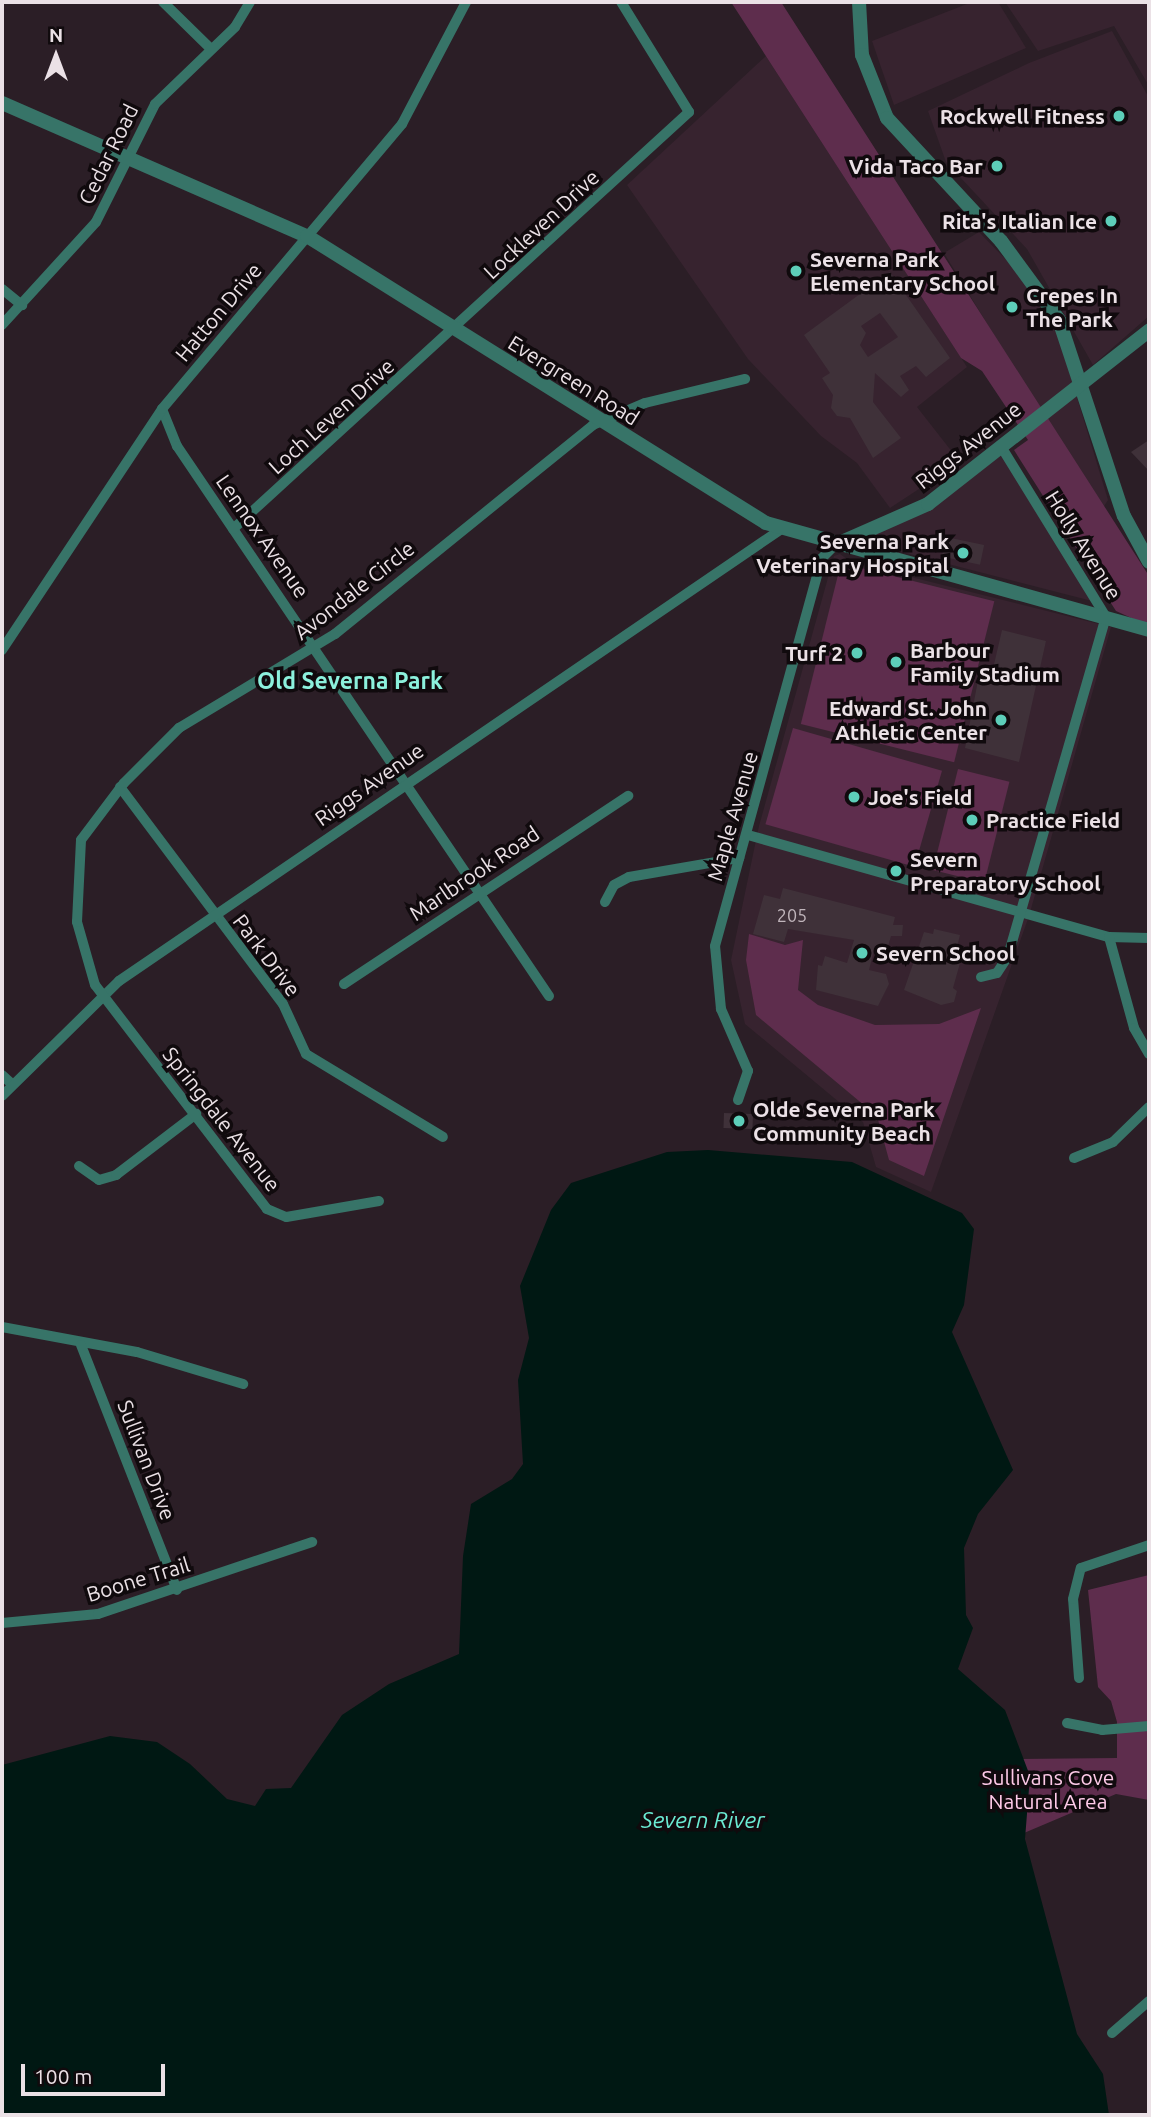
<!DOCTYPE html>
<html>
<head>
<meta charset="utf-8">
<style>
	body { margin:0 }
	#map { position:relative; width:1151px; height:2117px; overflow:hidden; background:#2b1e26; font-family:Ubuntu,sans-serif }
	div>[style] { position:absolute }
	.built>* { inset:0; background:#37232f }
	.green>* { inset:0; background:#5e2d4d; transform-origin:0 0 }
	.water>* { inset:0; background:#001813 }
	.building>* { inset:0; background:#3f3139; transform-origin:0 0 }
	.minor>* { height:10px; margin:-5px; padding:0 5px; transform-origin:5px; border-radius:5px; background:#377468 }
	.tertiary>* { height:14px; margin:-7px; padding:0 7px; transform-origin:7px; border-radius:7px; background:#377468 }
	.dots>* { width:19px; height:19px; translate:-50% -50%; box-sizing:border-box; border:4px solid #100a0d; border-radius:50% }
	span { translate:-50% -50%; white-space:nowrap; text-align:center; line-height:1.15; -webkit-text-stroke:7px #100a0d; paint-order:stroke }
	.number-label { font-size:18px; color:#c0b5bb }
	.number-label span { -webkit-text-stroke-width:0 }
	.poi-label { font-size:21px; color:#ebe1e6; font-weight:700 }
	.right { translate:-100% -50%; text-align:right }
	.left { translate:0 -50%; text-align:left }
	.street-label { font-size:21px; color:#ebe1e6 }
	.park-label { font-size:21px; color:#fecae8 }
	.neighbourhood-label { font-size:23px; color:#8cf1dd; font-weight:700 }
	.water-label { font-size:23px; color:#6bead3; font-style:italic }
	.frame { position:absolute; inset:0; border:4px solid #ebe1e6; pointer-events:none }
	.north { position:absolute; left:21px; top:21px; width:70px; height:70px; -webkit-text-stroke:5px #100a0d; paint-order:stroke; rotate:0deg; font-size:19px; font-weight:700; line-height:28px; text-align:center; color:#ebe1e6 }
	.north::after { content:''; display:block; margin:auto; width:24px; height:32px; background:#ebe1e6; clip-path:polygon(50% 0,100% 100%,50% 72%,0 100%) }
	.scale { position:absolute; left:21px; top:2064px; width:144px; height:32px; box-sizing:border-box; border:4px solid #ebe1e6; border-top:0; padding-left:9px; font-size:21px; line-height:24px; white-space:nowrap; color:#ebe1e6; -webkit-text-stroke:5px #100a0d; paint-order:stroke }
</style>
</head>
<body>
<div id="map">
	<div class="built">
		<div style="clip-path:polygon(972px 2px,998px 2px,1026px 48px,894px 105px,872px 41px)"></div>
		<div style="clip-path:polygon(1005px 2px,1149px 2px,1149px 86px,1114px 26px,1038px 51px)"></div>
		<div style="clip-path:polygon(1112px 31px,1149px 98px,1149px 316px,1093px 365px,1027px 249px,946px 162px,928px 111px,1029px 63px)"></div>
		<div style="clip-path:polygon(766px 56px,967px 367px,917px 407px,960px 462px,890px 508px,857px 463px,821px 436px,748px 359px,627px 185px)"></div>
		<div style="clip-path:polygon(979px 232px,1019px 273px,1056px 328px,1108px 500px,1101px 511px,944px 253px)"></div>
		<div style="clip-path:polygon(1002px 455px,1092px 601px,863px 542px)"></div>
		<div style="clip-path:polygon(840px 554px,851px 562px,1111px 627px,1029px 916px,931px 1192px,876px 1167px,863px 1122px,745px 1024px,731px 960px,759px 826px,834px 556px)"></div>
	</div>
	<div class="green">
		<div style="clip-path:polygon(731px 2px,781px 2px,1149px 576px,1149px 626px,1116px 611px,1014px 450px,1028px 440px,982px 371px,961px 358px)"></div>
		<div style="left:841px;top:563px;width:158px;height:166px;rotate:14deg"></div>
		<div style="left:793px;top:728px;width:155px;height:100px;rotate:16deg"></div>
		<div style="left:958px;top:769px;width:53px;height:104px;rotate:14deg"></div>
		<div style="clip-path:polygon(749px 934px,785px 945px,803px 940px,798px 990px,818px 1005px,875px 1025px,939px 1024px,981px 1008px,924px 1176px,889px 1160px,877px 1116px,756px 1015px,746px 960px)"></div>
		<div style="clip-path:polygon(1149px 1575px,1149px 1800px,1116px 1794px,1024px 1833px,1019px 1759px,1117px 1758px,1117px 1722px,1111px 1701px,1098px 1687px,1088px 1590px)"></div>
	</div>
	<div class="water">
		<div style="clip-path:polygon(708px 1150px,852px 1162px,962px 1213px,974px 1229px,964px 1305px,952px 1332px,1013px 1470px,978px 1514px,964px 1548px,966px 1615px,973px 1628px,958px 1669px,1005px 1710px,1030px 1776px,1025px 1839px,1077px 2034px,1103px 2074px,1109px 2115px,2px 2115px,2px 1765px,110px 1736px,157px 1742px,190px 1764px,227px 1799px,255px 1806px,266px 1789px,291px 1788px,342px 1715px,389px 1684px,459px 1654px,463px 1556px,471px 1504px,512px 1479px,523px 1464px,518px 1380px,529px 1338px,520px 1286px,551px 1210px,571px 1183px,667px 1152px)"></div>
	</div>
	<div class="building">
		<div style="clip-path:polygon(evenodd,890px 272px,950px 358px,926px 377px,916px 366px,900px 376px,909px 390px,901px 397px,875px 373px,873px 402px,901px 438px,873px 458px,850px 418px,837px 416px,831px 408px,833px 395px,822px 378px,830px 373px,804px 335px,890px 272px,880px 313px,898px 337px,868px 357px,860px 345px,866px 333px,861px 326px,880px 313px)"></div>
		<div style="clip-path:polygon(1149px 440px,1149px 471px,1131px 452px)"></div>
		<div style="left:946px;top:537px;width:39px;height:20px;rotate:12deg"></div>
		<div style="clip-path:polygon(1002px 630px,1046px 641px,1019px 762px,965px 748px,980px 670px,992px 673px)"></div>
		<div style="clip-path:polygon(783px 888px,895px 917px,893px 925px,903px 925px,902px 936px,891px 936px,887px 950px,875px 946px,869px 970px,886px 974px,889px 984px,878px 1006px,816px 990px,818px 965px,822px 966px,825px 956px,847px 963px,854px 940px,788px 929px,784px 942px,753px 934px,764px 895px,780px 899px)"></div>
		<div style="clip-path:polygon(934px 929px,960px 935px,954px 959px,960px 963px,953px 988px,957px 991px,954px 1002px,941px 1005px,904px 990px,924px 932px,933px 934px)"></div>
		<div style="left:724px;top:1113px;width:29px;height:15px;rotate:2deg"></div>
	</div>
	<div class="minor">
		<div style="left:163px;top:2px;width:67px;rotate:44.4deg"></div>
		<div style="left:2px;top:289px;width:26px;rotate:39deg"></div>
		<div style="left:2px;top:325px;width:139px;rotate:-47.6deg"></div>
		<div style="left:96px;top:222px;width:132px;rotate:-63.4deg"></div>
		<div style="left:155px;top:104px;width:111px;rotate:-43.9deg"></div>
		<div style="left:235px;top:27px;width:29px;rotate:-59deg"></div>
		<div style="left:162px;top:409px;width:40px;rotate:68deg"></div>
		<div style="left:177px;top:446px;width:664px;rotate:55.93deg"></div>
		<div style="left:233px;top:529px;width:618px;rotate:-42.44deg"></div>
		<div style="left:689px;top:112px;width:129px;rotate:-121.7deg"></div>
		<div style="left:2px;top:650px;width:289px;rotate:-56.4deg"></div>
		<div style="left:162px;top:409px;width:373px;rotate:-49.9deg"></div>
		<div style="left:402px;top:124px;width:138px;rotate:-62.3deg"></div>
		<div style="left:120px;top:787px;width:271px;rotate:53.1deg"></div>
		<div style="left:283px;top:1004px;width:55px;rotate:65.3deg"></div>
		<div style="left:306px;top:1054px;width:160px;rotate:31.2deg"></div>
		<div style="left:748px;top:835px;width:375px;rotate:15.8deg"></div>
		<div style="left:1109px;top:937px;width:40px;rotate:1.4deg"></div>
		<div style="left:605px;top:902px;width:19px;rotate:-62deg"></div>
		<div style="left:614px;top:885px;width:17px;rotate:-28deg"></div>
		<div style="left:629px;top:877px;width:112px;rotate:-9.8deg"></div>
		<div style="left:1109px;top:937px;width:94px;rotate:74.6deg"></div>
		<div style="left:1134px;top:1028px;width:30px;rotate:60deg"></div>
		<div style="left:981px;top:977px;width:16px;rotate:-14deg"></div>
		<div style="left:997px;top:973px;width:20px;rotate:-57deg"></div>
		<div style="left:1008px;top:956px;width:353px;rotate:-73.9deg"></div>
		<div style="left:1106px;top:617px;width:201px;rotate:-121.6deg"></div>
		<div style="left:344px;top:984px;width:341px;rotate:-33.5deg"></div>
		<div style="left:2px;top:1075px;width:13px;rotate:42deg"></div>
		<div style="left:2px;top:1096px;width:164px;rotate:-44.5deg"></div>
		<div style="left:119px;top:981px;width:800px;rotate:-34.31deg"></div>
		<div style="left:738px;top:1100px;width:31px;rotate:-71deg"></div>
		<div style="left:748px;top:1071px;width:68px;rotate:-113.5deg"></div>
		<div style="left:721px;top:1009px;width:63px;rotate:-95.4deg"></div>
		<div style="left:715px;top:946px;width:402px;rotate:-74.6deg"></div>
		<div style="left:822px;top:558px;width:18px;rotate:-45deg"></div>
		<div style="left:1074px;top:1158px;width:42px;rotate:-22.3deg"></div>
		<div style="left:1113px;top:1142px;width:50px;rotate:-44.2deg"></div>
		<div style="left:79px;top:1166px;width:24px;rotate:35deg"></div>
		<div style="left:99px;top:1180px;width:18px;rotate:-16deg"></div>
		<div style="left:116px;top:1175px;width:101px;rotate:-37.3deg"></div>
		<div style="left:379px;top:1201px;width:94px;rotate:170.2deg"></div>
		<div style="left:286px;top:1217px;width:21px;rotate:-157deg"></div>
		<div style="left:267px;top:1209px;width:282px;rotate:-127.5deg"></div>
		<div style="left:95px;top:985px;width:66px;rotate:-105.9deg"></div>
		<div style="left:77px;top:922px;width:82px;rotate:-87.2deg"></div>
		<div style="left:81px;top:840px;width:71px;rotate:-53deg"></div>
		<div style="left:124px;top:783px;width:78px;rotate:-45deg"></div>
		<div style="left:179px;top:728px;width:182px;rotate:-31.1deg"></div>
		<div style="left:335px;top:634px;width:332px;rotate:-39deg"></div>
		<div style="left:593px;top:425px;width:56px;rotate:-22.9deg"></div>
		<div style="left:645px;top:403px;width:103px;rotate:-13.5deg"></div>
		<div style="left:2px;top:1327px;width:137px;rotate:10.5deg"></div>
		<div style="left:137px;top:1352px;width:111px;rotate:16.8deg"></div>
		<div style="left:81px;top:1345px;width:263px;rotate:68.6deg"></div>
		<div style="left:2px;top:1623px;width:96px;rotate:-5.4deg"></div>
		<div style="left:98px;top:1614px;width:226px;rotate:-18.6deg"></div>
		<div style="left:1079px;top:1678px;width:79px;rotate:-94.3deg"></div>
		<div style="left:1073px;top:1599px;width:32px;rotate:-76deg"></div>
		<div style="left:1081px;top:1568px;width:72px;rotate:-18.7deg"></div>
		<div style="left:1067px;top:1723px;width:36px;rotate:11deg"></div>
		<div style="left:1102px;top:1730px;width:47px;rotate:-4.9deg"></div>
		<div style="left:1112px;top:2033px;width:49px;rotate:-40.9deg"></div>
	</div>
	<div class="tertiary">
		<div style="left:859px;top:2px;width:53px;rotate:86.8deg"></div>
		<div style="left:862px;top:55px;width:68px;rotate:68.4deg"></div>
		<div style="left:887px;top:118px;width:168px;rotate:47.2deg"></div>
		<div style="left:1001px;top:241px;width:98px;rotate:53.7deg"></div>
		<div style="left:1059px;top:320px;width:206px;rotate:71.7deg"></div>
		<div style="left:1124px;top:516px;width:52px;rotate:61.5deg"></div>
		<div style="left:2px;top:103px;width:333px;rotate:23.6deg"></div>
		<div style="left:307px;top:236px;width:541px;rotate:32.02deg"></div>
		<div style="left:766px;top:523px;width:398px;rotate:15.6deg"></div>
		<div style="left:835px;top:545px;width:102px;rotate:-23.8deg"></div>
		<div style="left:928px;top:504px;width:281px;rotate:-38.1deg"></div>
	</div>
	<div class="dots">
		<div style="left:1119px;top:116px;background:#5dceb9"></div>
		<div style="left:997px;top:166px;background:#5dceb9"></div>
		<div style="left:1111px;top:221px;background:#5dceb9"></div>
		<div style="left:796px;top:271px;background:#5dceb9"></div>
		<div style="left:1012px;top:307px;background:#5dceb9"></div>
		<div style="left:963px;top:553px;background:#5dceb9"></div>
		<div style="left:857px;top:653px;background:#5dceb9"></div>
		<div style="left:896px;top:662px;background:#5dceb9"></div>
		<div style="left:1001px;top:720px;background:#5dceb9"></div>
		<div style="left:854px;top:797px;background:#5dceb9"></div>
		<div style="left:972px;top:820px;background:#5dceb9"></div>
		<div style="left:896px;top:871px;background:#5dceb9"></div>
		<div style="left:862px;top:953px;background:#5dceb9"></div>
		<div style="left:739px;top:1121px;background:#5dceb9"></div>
	</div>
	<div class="number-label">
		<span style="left:792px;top:915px">205</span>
	</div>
	<div class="poi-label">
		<span class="right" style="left:1105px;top:116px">Rockwell Fitness</span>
		<span class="right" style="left:983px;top:166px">Vida Taco Bar</span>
		<span class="right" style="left:1097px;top:221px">Rita's Italian Ice</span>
		<span class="left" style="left:810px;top:271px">Severna Park<br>Elementary School</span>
		<span class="left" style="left:1026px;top:307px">Crepes In<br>The Park</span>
		<span class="right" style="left:949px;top:553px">Severna Park<br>Veterinary Hospital</span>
		<span class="left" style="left:910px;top:662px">Barbour<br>Family Stadium</span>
		<span class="right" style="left:843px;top:653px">Turf 2</span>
		<span class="right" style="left:987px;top:720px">Edward St. John<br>Athletic Center</span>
		<span class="left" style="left:868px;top:797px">Joe's Field</span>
		<span class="left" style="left:986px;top:820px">Practice Field</span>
		<span class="left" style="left:910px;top:871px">Severn<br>Preparatory School</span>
		<span class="left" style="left:876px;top:953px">Severn School</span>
		<span class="left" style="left:753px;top:1121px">Olde Severna Park<br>Community Beach</span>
	</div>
	<div class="street-label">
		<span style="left:108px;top:154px;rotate:-64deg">Cedar Road</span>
		<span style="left:541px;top:224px;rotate:-43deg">Lockleven Drive</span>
		<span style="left:218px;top:312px;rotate:-50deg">Hatton Drive</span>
		<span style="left:574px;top:380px;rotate:32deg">Evergreen Road</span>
		<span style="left:331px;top:416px;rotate:-42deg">Loch Leven Drive</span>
		<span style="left:968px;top:445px;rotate:-38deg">Riggs Avenue</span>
		<span style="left:263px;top:536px;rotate:55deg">Lennox Avenue</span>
		<span style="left:1084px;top:545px;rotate:58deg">Holly Avenue</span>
		<span style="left:354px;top:590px;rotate:-38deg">Avondale Circle</span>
		<span style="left:369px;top:784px;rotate:-35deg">Riggs Avenue</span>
		<span style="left:732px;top:816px;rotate:-74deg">Maple Avenue</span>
		<span style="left:474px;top:873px;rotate:-34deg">Marlbrook Road</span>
		<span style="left:267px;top:955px;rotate:53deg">Park Drive</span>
		<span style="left:222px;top:1119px;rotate:52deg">Springdale Avenue</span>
		<span style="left:147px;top:1460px;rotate:69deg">Sullivan Drive</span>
		<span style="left:138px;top:1579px;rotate:-17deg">Boone Trail</span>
	</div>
	<div class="park-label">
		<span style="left:1048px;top:1789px">Sullivans Cove<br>Natural Area</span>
	</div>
	<div class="neighbourhood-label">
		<span style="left:350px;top:681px">Old Severna Park</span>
	</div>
	<div class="water-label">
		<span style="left:703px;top:1820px">Severn River</span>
	</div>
	<div class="frame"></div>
	<div class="north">N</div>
	<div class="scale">100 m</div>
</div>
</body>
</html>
